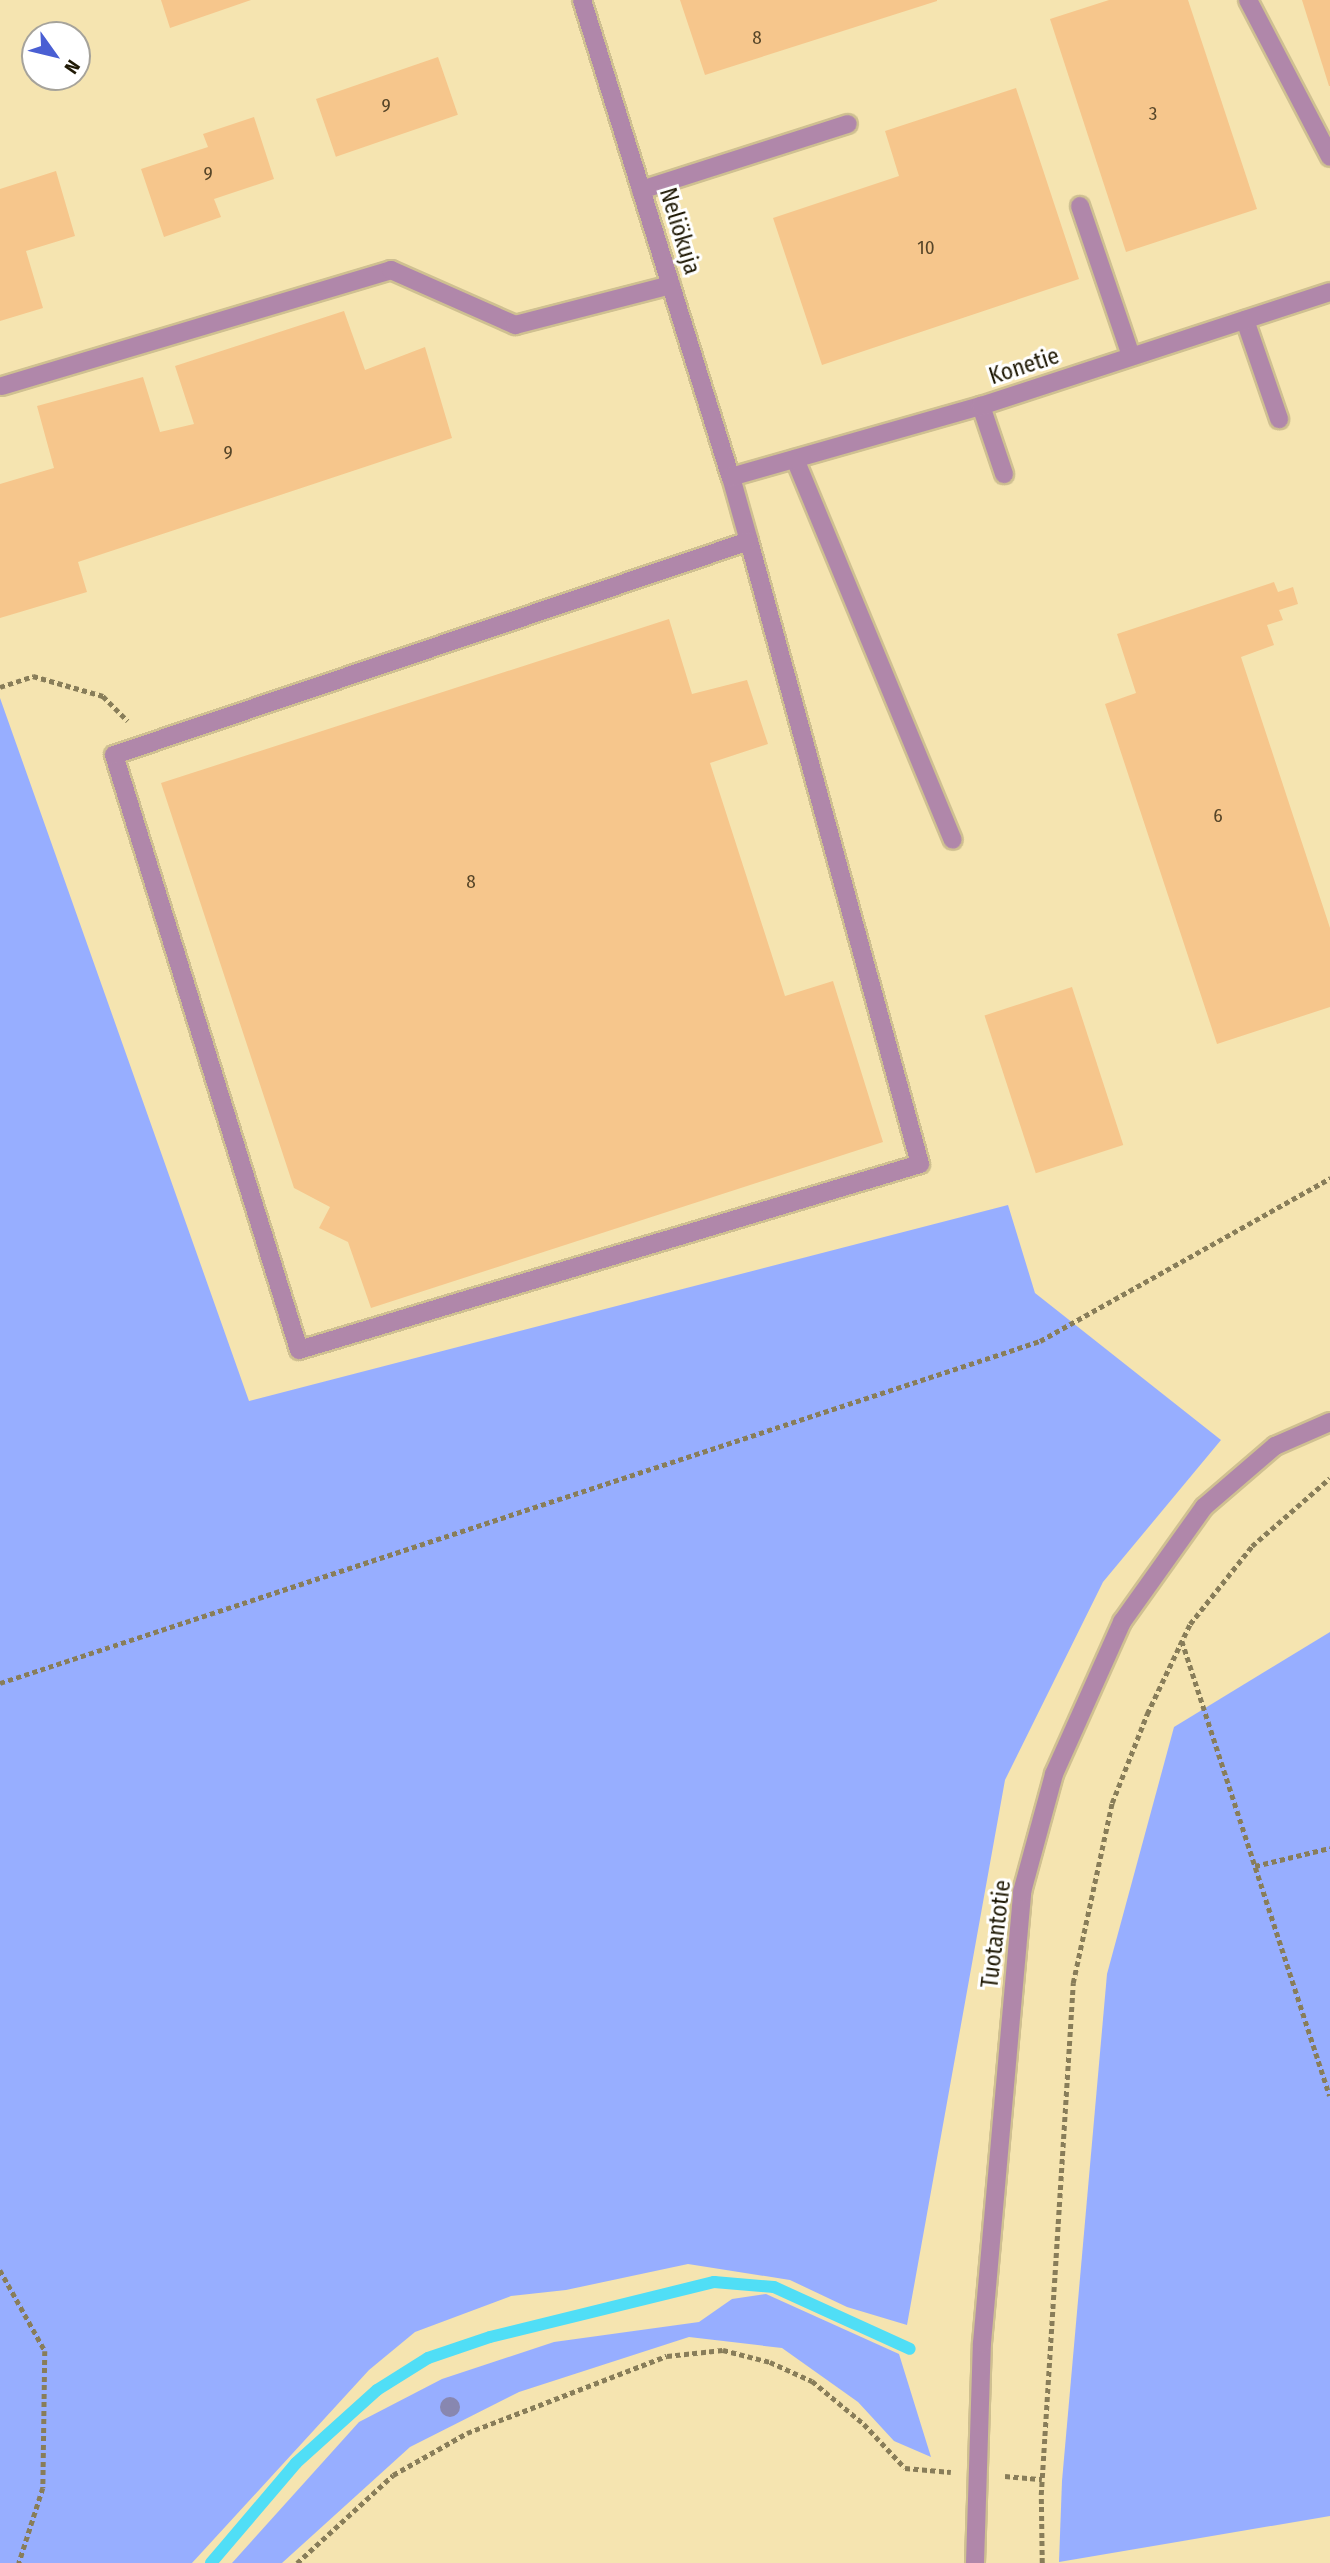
<!DOCTYPE html>
<html>
<head>
<meta charset="utf-8">
<style>
	body { margin:0 }
	#map { position:relative; width:1330px; height:2563px; overflow:hidden; background:#f5e4b0; font-family:"Fira Sans Condensed",sans-serif }
	div>[style] { position:absolute }
	.green>* { inset:0; background:#97aeff }
	.stream>* { height:12px; margin:-6px; padding:0 6px; transform-origin:6px; border-radius:6px; background:#50def6 }
	.building>* { inset:0; background:#f6c68c; transform-origin:0 0 }
	.path>* { height:4.5px; margin-top:-2.25px; transform-origin:0; background:repeating-linear-gradient(90deg,#887d59 0 5px,transparent 0 8.5px) }
	.roads { filter:drop-shadow(2px 0 #cfc091) drop-shadow(-2px 0 #cfc091) drop-shadow(0 2px #cfc091) drop-shadow(0 -2px #cfc091) }
	.service>* { height:18px; margin:-9px; padding:0 9px; transform-origin:9px; border-radius:9px; background:#b087aa }
	.minor>* { height:18px; margin:-9px; padding:0 9px; transform-origin:9px; border-radius:9px; background:#b087aa }
	.tertiary>* { height:18px; margin:-9px; padding:0 9px; transform-origin:9px; border-radius:9px; background:#b087aa }
	.trees>* { width:20px; height:20px; margin:-10px; border-radius:50%; background:#8887b0 }
	span { translate:-50% -50%; white-space:nowrap; text-align:center; line-height:1.15; -webkit-text-stroke:6px #fff; paint-order:stroke }
	.number-label { font-size:19px; color:#564528 }
	.number-label span { -webkit-text-stroke-width:0 }
	.street-label { font-size:23px; color:#201a06 }
	.north { position:absolute; left:21px; top:21px; width:70px; height:70px; box-sizing:border-box; background:#fff; border:2px solid #a6a39b; border-radius:50%; rotate:124deg; font-size:19px; font-weight:700; line-height:28px; text-align:center; color:#201a06 }
	.north::after { content:''; display:block; margin:auto; width:24px; height:32px; background:#4a5fd3; clip-path:polygon(50% 0,100% 100%,50% 72%,0 100%) }
</style>
</head>
<body>
<div id="map">
	<div class="green">
		<div style="clip-path:polygon(0 698px,249px 1401px,1008px 1205px,1035px 1293px,1221px 1440px,1103px 1582px,1005px 1780px,907px 2325px,847px 2307px,790px 2280px,688px 2264px,566px 2290px,511px 2296px,415px 2332px,369px 2370px,192px 2563px,0 2563px)"></div>
		<div style="clip-path:polygon(1330px 1632px,1330px 2516px,1059px 2562px,1062px 2481px,1107px 1974px,1174px 1727px)"></div>
		<div style="clip-path:polygon(766px 2294px,899px 2354px,931px 2457px,894px 2441px,858px 2402px,782px 2348px,689px 2337px,519px 2392px,410px 2447px,282px 2563px,232px 2563px,359px 2422px,442px 2379px,554px 2342px,699px 2322px,732px 2299px)"></div>
	</div>
	<div class="stream">
		<div style="left:211px;top:2563px;width:131px;rotate:-49.6deg"></div>
		<div style="left:296px;top:2463px;width:109px;rotate:-42deg"></div>
		<div style="left:377px;top:2390px;width:60px;rotate:-32.1deg"></div>
		<div style="left:428px;top:2358px;width:65px;rotate:-18.7deg"></div>
		<div style="left:490px;top:2337px;width:231px;rotate:-13.8deg"></div>
		<div style="left:714px;top:2282px;width:60px;rotate:4.8deg"></div>
		<div style="left:774px;top:2287px;width:149px;rotate:24.5deg"></div>
	</div>
	<div class="building">
		<div style="clip-path:polygon(161px 0,251px 0,170px 28px)"></div>
		<div style="clip-path:polygon(680px 0,937px 0,937px 1px,705px 75px)"></div>
		<div style="clip-path:polygon(1109px 0,1188px 0,1257px 209px,1126px 252px,1050px 19px)"></div>
		<div style="clip-path:polygon(1302px 0,1330px 0,1330px 86px,1329px 86px)"></div>
		<div style="left:438px;top:57px;width:61px;height:129px;rotate:71deg"></div>
		<div style="clip-path:polygon(1016px 88px,1079px 279px,822px 365px,773px 218px,899px 176px,885px 131px)"></div>
		<div style="clip-path:polygon(254px 117px,274px 179px,214px 199px,221px 217px,164px 237px,141px 169px,208px 147px,203px 134px)"></div>
		<div style="clip-path:polygon(56px 171px,75px 236px,26px 251px,43px 308px,0 321px,0 189px)"></div>
		<div style="clip-path:polygon(344px 311px,365px 370px,425px 347px,452px 438px,78px 562px,87px 592px,0 618px,0 484px,54px 468px,37px 406px,143px 377px,160px 432px,194px 424px,175px 366px)"></div>
		<div style="clip-path:polygon(1274px 582px,1278px 592px,1293px 587px,1298px 604px,1279px 610px,1283px 620px,1267px 625px,1274px 645px,1241px 657px,1330px 928px,1330px 1007px,1217px 1044px,1105px 704px,1136px 693px,1117px 634px)"></div>
		<div style="clip-path:polygon(669px 619px,692px 694px,747px 680px,768px 744px,710px 763px,785px 996px,833px 981px,883px 1142px,371px 1308px,348px 1242px,319px 1228px,330px 1207px,294px 1188px,161px 783px)"></div>
		<div style="left:1072px;top:987px;width:166px;height:92px;rotate:72deg"></div>
	</div>
	<div class="path">
		<div style="left:0;top:687px;width:35px;rotate:-18deg"></div>
		<div style="left:33px;top:676px;width:73px;rotate:15.9deg"></div>
		<div style="left:103px;top:696px;width:35px;rotate:45deg"></div>
		<div style="left:1182px;top:1641px;width:478px;rotate:72deg"></div>
		<div style="left:0;top:1683px;width:1095px;rotate:-18.2deg"></div>
		<div style="left:1040px;top:1341px;width:333px;rotate:-29.3deg"></div>
		<div style="left:1255px;top:1866px;width:77px;rotate:-13.5deg"></div>
		<div style="left:0;top:2270px;width:93px;rotate:60.9deg"></div>
		<div style="left:45px;top:2351px;width:137px;rotate:90.8deg"></div>
		<div style="left:43px;top:2488px;width:79px;rotate:107.7deg"></div>
		<div style="left:1005px;top:2476px;width:37px;rotate:5deg"></div>
		<div style="left:297px;top:2563px;width:130px;rotate:-42.5deg"></div>
		<div style="left:393px;top:2475px;width:85px;rotate:-29.6deg"></div>
		<div style="left:467px;top:2433px;width:214px;rotate:-21.1deg"></div>
		<div style="left:667px;top:2356px;width:56px;rotate:-6.1deg"></div>
		<div style="left:723px;top:2350px;width:49px;rotate:14.3deg"></div>
		<div style="left:770px;top:2362px;width:46px;rotate:24.3deg"></div>
		<div style="left:812px;top:2381px;width:67px;rotate:39.6deg"></div>
		<div style="left:864px;top:2424px;width:60px;rotate:47deg"></div>
		<div style="left:905px;top:2468px;width:46px;rotate:5deg"></div>
		<div style="left:1042px;top:2563px;width:68px;rotate:-90.8deg"></div>
		<div style="left:1041px;top:2495px;width:513px;rotate:-86.42deg"></div>
		<div style="left:1073px;top:1983px;width:184px;rotate:-77.8deg"></div>
		<div style="left:1112px;top:1803px;width:96px;rotate:-68.5deg"></div>
		<div style="left:1147px;top:1714px;width:100px;rotate:-64.5deg"></div>
		<div style="left:1190px;top:1624px;width:100px;rotate:-51.5deg"></div>
		<div style="left:1252px;top:1546px;width:103px;rotate:-41.1deg"></div>
	</div>
	<div class="roads">
		<div class="service">
			<div style="left:1248px;top:0;width:177px;rotate:62.4deg"></div>
			<div style="left:641px;top:190px;width:217px;rotate:-17.7deg"></div>
			<div style="left:1080px;top:206px;width:158px;rotate:71.2deg"></div>
			<div style="left:1245px;top:320px;width:105px;rotate:71deg"></div>
			<div style="left:2px;top:386px;width:406px;rotate:-16.6deg"></div>
			<div style="left:391px;top:270px;width:136px;rotate:23.9deg"></div>
			<div style="left:515px;top:325px;width:161px;rotate:-14.4deg"></div>
			<div style="left:981px;top:406px;width:72px;rotate:71.3deg"></div>
			<div style="left:795px;top:459px;width:412px;rotate:67.5deg"></div>
			<div style="left:731px;top:477px;width:66px;rotate:74.3deg"></div>
			<div style="left:749px;top:541px;width:646px;rotate:74.65deg"></div>
			<div style="left:920px;top:1164px;width:648px;rotate:163.33deg"></div>
			<div style="left:299px;top:1350px;width:623px;rotate:-107.27deg"></div>
			<div style="left:114px;top:755px;width:670px;rotate:-18.62deg"></div>
		</div>
		<div class="minor">
			<div style="left:582px;top:0;width:500px;rotate:72.7deg"></div>
			<div style="left:731px;top:477px;width:260px;rotate:-15.9deg"></div>
			<div style="left:981px;top:406px;width:367px;rotate:-18.1deg"></div>
		</div>
		<div class="tertiary">
			<div style="left:975px;top:2563px;width:220px;rotate:-88.2deg"></div>
			<div style="left:982px;top:2343px;width:453px;rotate:-84.9deg"></div>
			<div style="left:1022px;top:1892px;width:122px;rotate:-74.8deg"></div>
			<div style="left:1054px;top:1774px;width:167px;rotate:-65.9deg"></div>
			<div style="left:1122px;top:1622px;width:141px;rotate:-54.5deg"></div>
			<div style="left:1204px;top:1507px;width:94px;rotate:-40.7deg"></div>
			<div style="left:1275px;top:1446px;width:60px;rotate:-23.6deg"></div>
		</div>
	</div>
	<div class="trees">
		<div style="left:450px;top:2407px"></div>
	</div>
	<div class="number-label">
		<span style="left:757px;top:38px">8</span>
		<span style="left:386px;top:106px">9</span>
		<span style="left:1153px;top:114px">3</span>
		<span style="left:208px;top:174px">9</span>
		<span style="left:926px;top:248px">10</span>
		<span style="left:228px;top:453px">9</span>
		<span style="left:1218px;top:816px">6</span>
		<span style="left:471px;top:882px">8</span>
	</div>
	<div class="street-label">
		<span style="left:680px;top:231px;rotate:73deg">Neliökuja</span>
		<span style="left:1024px;top:366px;rotate:-18deg">Konetie</span>
		<span style="left:996px;top:1934px;rotate:-83deg">Tuotantotie</span>
	</div>
	<div class="north">N</div>
</div>
</body>
</html>
